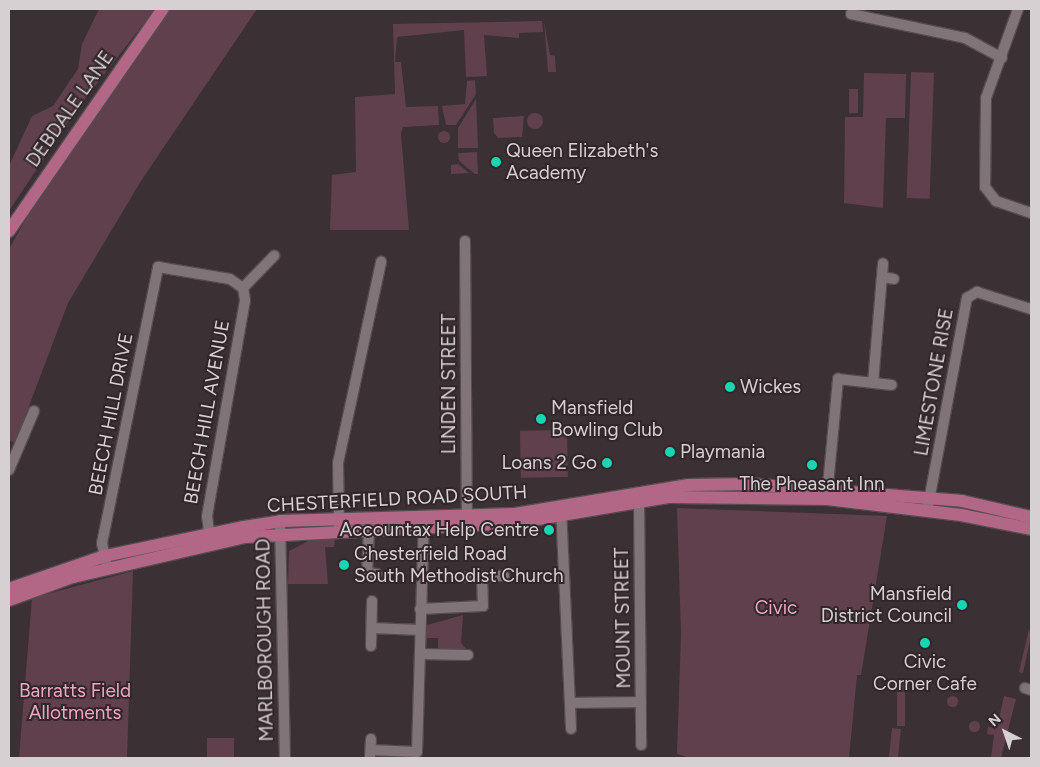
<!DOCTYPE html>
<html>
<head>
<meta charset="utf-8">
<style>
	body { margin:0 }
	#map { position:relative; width:1040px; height:767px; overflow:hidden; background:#3b3034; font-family:Figtree,sans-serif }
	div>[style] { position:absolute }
	.green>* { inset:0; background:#60404c; transform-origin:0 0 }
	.round { border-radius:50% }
	.roads { filter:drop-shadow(1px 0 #554c4f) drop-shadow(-1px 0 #554c4f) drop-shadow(0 1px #554c4f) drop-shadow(0 -1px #554c4f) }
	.minor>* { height:10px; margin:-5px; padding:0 5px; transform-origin:5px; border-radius:5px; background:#807478 }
	.major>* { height:12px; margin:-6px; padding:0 6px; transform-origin:6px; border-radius:6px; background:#b26787 }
	.dots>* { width:14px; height:14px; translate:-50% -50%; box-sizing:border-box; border:2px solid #31262a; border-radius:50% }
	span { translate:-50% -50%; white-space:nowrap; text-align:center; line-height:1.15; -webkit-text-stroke:4px #31262a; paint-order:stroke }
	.street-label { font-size:19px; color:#d7d0d3 }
	.poi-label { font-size:19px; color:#d7d0d3 }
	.left { translate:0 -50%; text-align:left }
	.right { translate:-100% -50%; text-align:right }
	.park-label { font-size:19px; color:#f5a5c4 }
	.frame { position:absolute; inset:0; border:10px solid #d7d0d3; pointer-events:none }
	.north { position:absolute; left:980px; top:707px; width:50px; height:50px; -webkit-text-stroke:4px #31262a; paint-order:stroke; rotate:319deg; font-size:14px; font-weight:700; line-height:20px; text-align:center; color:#d7d0d3 }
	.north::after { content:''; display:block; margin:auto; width:18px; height:22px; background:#d7d0d3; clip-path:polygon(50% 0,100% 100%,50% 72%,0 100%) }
</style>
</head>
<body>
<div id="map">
	<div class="green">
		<div style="clip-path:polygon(99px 9px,155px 9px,74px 113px,9px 211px,9px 166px,32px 116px,53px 106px,78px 69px,82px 44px)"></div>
		<div style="clip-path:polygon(169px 9px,257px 9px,141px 181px,68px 303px,15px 443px,9px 440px,9px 249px,40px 194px)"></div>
		<div style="clip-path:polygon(542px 21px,543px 32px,519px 33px,519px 38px,484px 35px,487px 76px,466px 77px,464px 30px,397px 37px,395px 62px,401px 62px,406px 107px,438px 106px,439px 125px,403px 127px,401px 134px,409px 230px,330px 230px,332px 175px,356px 172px,355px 97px,395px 94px,393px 24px)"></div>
		<div style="clip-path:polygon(544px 21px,550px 55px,555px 56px,556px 72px,548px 72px)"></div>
		<div style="left:911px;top:72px;width:23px;height:126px;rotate:2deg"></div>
		<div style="clip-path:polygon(864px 73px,906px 74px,905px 118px,886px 118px,883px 208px,844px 203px,845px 117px,863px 117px)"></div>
		<div style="clip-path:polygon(475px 80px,476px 94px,456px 125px,446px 125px,442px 106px,465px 104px,467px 81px)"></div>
		<div style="left:849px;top:89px;width:9px;height:24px"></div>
		<div style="clip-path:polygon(476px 99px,478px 148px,458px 148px,458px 128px)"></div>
		<div class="round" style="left:527px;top:113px;width:16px;height:16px"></div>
		<div style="clip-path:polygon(524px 116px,522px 137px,498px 138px,494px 133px,493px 118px)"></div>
		<div class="round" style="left:438px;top:131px;width:12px;height:12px"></div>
		<div style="clip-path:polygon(477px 152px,478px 174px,475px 174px,459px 161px,458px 153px)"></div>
		<div style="clip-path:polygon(458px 164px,469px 173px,451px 174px,451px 165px)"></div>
		<div style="left:567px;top:430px;width:47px;height:47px;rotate:89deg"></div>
		<div style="clip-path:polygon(677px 508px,887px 516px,861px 675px,857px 675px,849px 758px,691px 758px,677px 754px,681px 634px)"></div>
		<div style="clip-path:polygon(335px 538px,334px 547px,325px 547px,328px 584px,288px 584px,289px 551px,312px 539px)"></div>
		<div style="clip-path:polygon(133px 571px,127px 758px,19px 758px,32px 598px)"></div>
		<div style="clip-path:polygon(463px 615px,461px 643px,468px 651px,438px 650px,438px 638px,427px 638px,427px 625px)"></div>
		<div style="clip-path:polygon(1029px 629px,1031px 636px,1023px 673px,1019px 672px)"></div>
		<div style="left:897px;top:682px;width:8px;height:44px"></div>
		<div class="round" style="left:946.5px;top:695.5px;width:11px;height:11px"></div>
		<div style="clip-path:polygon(1004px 696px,1016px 699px,1001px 758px,991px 758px,994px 735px,987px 734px,988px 727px,997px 728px)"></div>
		<div class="round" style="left:968.5px;top:720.5px;width:11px;height:11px"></div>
		<div style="left:892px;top:728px;width:9px;height:30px;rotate:6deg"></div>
		<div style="left:207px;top:738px;width:27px;height:20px"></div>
	</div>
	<div class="roads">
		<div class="minor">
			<div style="left:1018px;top:9px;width:95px;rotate:109.8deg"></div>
			<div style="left:986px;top:98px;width:89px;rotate:90.6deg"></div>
			<div style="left:985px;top:187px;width:18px;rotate:52deg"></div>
			<div style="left:996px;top:201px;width:37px;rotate:19deg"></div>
			<div style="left:851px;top:14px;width:116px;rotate:11.9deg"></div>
			<div style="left:965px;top:38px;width:42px;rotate:28.4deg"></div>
			<div style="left:465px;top:241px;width:280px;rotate:89.6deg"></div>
			<div style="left:882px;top:277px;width:12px;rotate:9deg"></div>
			<div style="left:243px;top:288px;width:45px;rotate:-45.9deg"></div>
			<div style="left:873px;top:383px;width:120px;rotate:-85.2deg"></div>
			<div style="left:9px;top:470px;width:64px;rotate:-67deg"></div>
			<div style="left:639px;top:496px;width:249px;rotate:89.5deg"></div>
			<div style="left:827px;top:496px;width:118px;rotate:-84.6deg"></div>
			<div style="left:838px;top:379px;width:54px;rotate:6.3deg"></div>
			<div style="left:928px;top:506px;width:212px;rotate:-79.4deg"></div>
			<div style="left:967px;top:298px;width:12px;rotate:-31deg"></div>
			<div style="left:977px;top:292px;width:57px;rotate:17.5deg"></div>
			<div style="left:561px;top:507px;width:222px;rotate:87.4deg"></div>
			<div style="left:280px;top:521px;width:237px;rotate:88.8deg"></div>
			<div style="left:339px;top:525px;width:62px;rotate:-90.9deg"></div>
			<div style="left:338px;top:463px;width:206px;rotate:-77.9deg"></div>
			<div style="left:369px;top:531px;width:42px;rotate:92.7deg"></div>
			<div style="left:367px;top:573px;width:10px;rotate:6deg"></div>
			<div style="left:210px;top:540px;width:24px;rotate:-97deg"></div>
			<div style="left:207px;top:516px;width:219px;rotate:-80deg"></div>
			<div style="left:245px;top:300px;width:12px;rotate:-99deg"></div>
			<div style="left:106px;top:562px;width:19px;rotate:-102deg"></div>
			<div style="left:102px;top:543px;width:282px;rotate:-78.5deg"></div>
			<div style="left:158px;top:267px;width:73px;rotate:9.5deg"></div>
			<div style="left:230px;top:279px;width:16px;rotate:35deg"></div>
			<div style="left:467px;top:577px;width:37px;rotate:-2deg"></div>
			<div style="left:420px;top:609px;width:63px;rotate:-2.7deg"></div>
			<div style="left:483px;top:606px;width:29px;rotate:-92deg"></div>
			<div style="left:372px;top:628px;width:48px;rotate:2.4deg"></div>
			<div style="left:371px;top:646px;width:45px;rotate:-88.7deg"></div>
			<div style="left:420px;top:654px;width:48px;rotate:1.2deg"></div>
			<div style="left:1025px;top:688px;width:6px;rotate:18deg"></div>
			<div style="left:570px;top:703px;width:71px;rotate:-0.8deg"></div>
			<div style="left:371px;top:750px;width:46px;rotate:2.5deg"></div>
			<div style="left:417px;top:752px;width:230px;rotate:-88.3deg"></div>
			<div style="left:370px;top:758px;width:19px;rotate:-87deg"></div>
		</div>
		<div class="major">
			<div style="left:9px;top:231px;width:270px;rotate:-55.3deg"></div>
			<div style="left:9px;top:589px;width:102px;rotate:-19deg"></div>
			<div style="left:105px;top:556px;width:142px;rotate:-11.8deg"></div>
			<div style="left:244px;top:527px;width:36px;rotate:-9deg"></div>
			<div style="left:280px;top:521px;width:235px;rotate:-1.7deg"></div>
			<div style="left:515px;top:514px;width:176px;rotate:-9.5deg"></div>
			<div style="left:689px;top:485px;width:59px;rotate:-1deg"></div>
			<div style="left:748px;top:484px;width:215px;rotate:4.5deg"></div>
			<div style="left:962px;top:501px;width:71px;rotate:13.1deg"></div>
			<div style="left:9px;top:600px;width:68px;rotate:-19.8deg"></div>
			<div style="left:73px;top:577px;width:177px;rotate:-13.1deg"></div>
			<div style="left:245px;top:537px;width:269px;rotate:-3deg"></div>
			<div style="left:514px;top:523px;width:158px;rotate:-9.5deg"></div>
			<div style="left:670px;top:497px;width:157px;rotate:0.7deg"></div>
			<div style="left:827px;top:499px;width:135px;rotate:6.8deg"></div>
			<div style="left:961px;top:515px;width:71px;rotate:11.3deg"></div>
		</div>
	</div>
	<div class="dots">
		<div style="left:496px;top:162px;background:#19d5b2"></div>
		<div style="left:730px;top:387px;background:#19d5b2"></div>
		<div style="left:541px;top:419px;background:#19d5b2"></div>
		<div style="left:670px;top:452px;background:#19d5b2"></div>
		<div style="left:607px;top:463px;background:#19d5b2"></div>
		<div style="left:812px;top:465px;background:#19d5b2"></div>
		<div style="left:549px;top:530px;background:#19d5b2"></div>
		<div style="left:344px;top:565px;background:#19d5b2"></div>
		<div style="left:962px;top:605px;background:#19d5b2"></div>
		<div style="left:925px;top:643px;background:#19d5b2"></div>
	</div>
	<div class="street-label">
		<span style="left:70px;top:109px;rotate:-55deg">DEBDALE LANE</span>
		<span style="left:934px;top:382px;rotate:-80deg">LIMESTONE RISE</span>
		<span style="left:449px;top:384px;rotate:-90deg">LINDEN STREET</span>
		<span style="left:207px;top:412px;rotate:-80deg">BEECH HILL AVENUE</span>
		<span style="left:111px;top:414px;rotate:-79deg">BEECH HILL DRIVE</span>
		<span style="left:397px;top:499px;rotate:-3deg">CHESTERFIELD ROAD SOUTH</span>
		<span style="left:623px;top:618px;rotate:-91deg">MOUNT STREET</span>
		<span style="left:265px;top:640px;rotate:-91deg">MARLBOROUGH ROAD</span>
	</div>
	<div class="poi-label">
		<span class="left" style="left:506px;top:162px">Queen Elizabeth's<br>Academy</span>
		<span class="left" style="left:740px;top:387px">Wickes</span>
		<span class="left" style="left:551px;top:419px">Mansfield<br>Bowling Club</span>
		<span class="left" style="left:680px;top:452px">Playmania</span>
		<span class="right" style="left:597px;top:463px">Loans 2 Go</span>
		<span style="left:812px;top:484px">The Pheasant Inn</span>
		<span class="right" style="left:539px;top:530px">Accountax Help Centre</span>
		<span class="left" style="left:354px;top:565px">Chesterfield Road<br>South Methodist Church</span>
		<span class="right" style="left:952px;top:605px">Mansfield<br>District Council</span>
		<span style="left:925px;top:673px">Civic<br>Corner Cafe</span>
	</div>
	<div class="park-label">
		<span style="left:776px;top:608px">Civic</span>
		<span style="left:75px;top:702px">Barratts Field<br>Allotments</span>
	</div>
	<div class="frame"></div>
	<div class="north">N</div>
</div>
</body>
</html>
